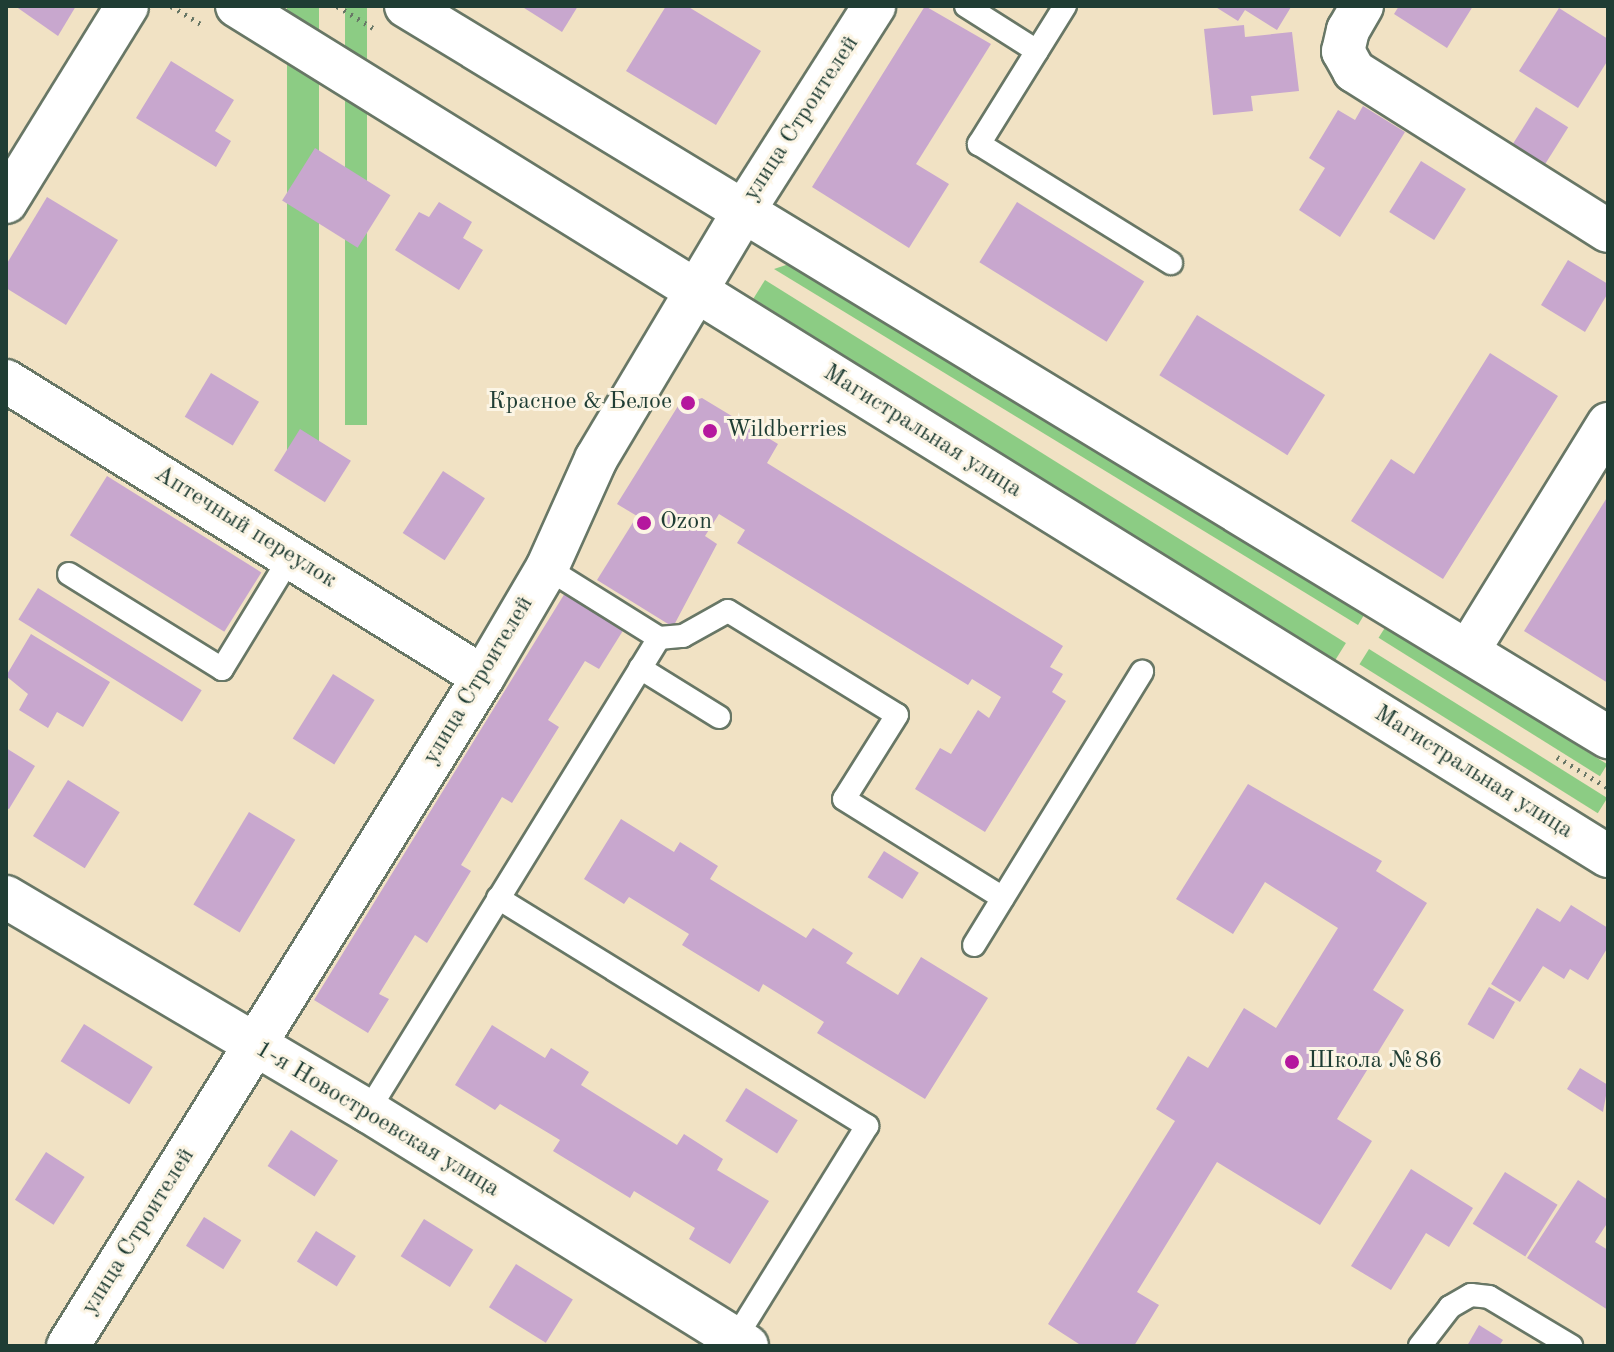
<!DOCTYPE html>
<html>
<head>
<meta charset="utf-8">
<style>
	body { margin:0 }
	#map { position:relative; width:1614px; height:1352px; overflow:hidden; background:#f1e2c4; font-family:"Old Standard TT",serif }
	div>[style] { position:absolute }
	.green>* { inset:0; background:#8ccc84; transform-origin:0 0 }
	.building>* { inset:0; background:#c8a7ce; transform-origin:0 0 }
	.path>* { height:5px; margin-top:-2.5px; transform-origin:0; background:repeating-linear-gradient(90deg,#687766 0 2px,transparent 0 8px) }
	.roads { filter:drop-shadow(2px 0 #687766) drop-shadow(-2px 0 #687766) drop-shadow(0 2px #687766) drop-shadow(0 -2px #687766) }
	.service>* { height:22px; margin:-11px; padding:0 11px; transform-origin:11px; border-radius:11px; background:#fff }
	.minor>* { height:42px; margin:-21px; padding:0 21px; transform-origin:21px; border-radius:21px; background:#fff }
	.dots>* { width:22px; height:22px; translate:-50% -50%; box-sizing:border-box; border:4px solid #fcf5e5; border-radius:50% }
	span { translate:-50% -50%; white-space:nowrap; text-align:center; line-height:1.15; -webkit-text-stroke:6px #fcf5e5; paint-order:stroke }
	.street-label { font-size:24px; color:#1f3d34 }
	.poi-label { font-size:24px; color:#1f3d34 }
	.right { translate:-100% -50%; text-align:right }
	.left { translate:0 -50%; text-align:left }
	.frame { position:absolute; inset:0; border:8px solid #1f3d34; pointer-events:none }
</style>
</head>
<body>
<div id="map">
	<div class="green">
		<div style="left:287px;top:6px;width:32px;height:447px"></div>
		<div style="left:345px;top:6px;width:22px;height:419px"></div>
		<div style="clip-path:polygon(792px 263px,1364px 615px,1358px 625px,774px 269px)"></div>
		<div style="left:765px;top:280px;width:685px;height:22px;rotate:32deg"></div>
		<div style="left:1386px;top:626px;width:261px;height:14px;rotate:32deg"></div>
		<div style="left:1369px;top:649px;width:281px;height:18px;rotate:32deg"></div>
	</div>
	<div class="building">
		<div style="clip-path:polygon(15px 6px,76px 6px,58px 36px)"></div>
		<div style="clip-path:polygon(521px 6px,578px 6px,562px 32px)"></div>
		<div style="clip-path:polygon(666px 6px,687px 6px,761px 51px,716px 125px,626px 71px)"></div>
		<div style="clip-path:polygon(925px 6px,991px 44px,916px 164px,949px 184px,909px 248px,812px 187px)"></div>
		<div style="clip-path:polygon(1214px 6px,1289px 6px,1291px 7px,1277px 30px,1245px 10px,1238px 21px)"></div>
		<div style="clip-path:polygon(1399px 6px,1473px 6px,1447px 48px,1394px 14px)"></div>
		<div style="clip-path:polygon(1559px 8px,1608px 39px,1608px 60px,1578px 108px,1519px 71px)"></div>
		<div style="clip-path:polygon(1244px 25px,1245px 37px,1292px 32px,1299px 91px,1251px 96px,1253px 111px,1213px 115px,1204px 29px)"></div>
		<div style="clip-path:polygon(171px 61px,234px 100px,215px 131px,231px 141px,216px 167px,136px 118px)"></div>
		<div style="clip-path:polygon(1363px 106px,1405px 132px,1340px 237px,1299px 210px,1325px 168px,1309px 158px,1338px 110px,1355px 120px)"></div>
		<div style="left:1536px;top:107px;width:38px;height:44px;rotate:32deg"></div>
		<div style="left:315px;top:148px;width:89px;height:62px;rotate:32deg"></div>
		<div style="left:1421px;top:161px;width:53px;height:60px;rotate:32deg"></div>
		<div style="clip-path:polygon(47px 197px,118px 240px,66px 325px,6px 288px,6px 265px)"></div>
		<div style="clip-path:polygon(439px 202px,472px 222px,463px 238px,483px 250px,459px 290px,395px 250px,419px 212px,429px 217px)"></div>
		<div style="left:1017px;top:202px;width:150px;height:71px;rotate:32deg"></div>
		<div style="clip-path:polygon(1568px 260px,1608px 284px,1608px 293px,1585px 332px,1541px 305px)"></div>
		<div style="left:1197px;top:315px;width:151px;height:71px;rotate:32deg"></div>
		<div style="clip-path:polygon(1490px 353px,1558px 396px,1443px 579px,1351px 521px,1391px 459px,1414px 474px)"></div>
		<div style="left:211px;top:373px;width:56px;height:51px;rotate:31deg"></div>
		<div style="clip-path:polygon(702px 398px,778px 444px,767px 463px,1063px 646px,1050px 667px,1063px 674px,1052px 692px,1066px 701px,985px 832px,915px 789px,940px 748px,951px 754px,978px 710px,989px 718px,1001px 697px,972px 679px,968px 685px,737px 543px,745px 530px,719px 514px,705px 536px,717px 544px,673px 627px,597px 580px,637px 516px,617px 504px,678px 406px)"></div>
		<div style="left:300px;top:429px;width:60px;height:49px;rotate:32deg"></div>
		<div style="left:443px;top:471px;width:50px;height:74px;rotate:33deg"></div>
		<div style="left:107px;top:476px;width:182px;height:70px;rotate:32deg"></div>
		<div style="clip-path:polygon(1608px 496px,1608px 683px,1524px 631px)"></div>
		<div style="left:38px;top:588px;width:193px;height:37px;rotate:32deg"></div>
		<div style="clip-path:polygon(565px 593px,624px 629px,599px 669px,585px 661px,548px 720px,559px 727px,512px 803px,502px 797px,461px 865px,471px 871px,427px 943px,415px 935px,379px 994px,389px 999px,368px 1033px,314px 1000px)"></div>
		<div style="clip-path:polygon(31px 634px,110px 682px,83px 727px,57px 712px,48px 728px,19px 710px,28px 694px,6px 676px)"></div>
		<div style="left:333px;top:674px;width:49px;height:76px;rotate:32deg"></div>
		<div style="clip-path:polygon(6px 748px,35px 766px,9px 809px,6px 808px)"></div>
		<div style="left:68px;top:780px;width:61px;height:66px;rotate:32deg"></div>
		<div style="clip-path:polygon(1248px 784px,1382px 861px,1376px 871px,1427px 903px,1373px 990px,1404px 1010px,1337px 1119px,1372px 1141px,1320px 1225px,1217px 1162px,1137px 1292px,1159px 1305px,1134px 1346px,1082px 1346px,1048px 1324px,1175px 1121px,1156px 1109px,1188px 1056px,1208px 1068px,1244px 1008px,1276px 1028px,1338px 928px,1265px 882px,1233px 934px,1176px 899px)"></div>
		<div style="left:249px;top:812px;width:54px;height:108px;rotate:31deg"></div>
		<div style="clip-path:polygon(621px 819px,674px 852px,680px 842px,718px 866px,710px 879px,806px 938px,813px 928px,853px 953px,846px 963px,898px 995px,921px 957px,988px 998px,925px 1099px,817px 1033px,824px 1022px,763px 984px,759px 992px,682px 945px,689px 934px,629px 897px,624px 904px,584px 879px)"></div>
		<div style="left:884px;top:851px;width:41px;height:31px;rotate:32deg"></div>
		<div style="clip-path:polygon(1571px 905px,1608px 928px,1608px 947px,1588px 980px,1570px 969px,1564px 979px,1543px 966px,1520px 1002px,1491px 984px,1537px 908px,1560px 922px)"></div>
		<div style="left:1489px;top:987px;width:30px;height:43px;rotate:30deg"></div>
		<div style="left:84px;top:1024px;width:81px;height:44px;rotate:32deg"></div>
		<div style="clip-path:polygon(492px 1025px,545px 1058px,551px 1048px,589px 1072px,581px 1085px,677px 1145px,684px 1134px,723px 1159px,717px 1170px,769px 1201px,730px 1264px,689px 1239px,695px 1228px,634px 1191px,630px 1198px,553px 1151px,560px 1140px,500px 1104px,495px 1110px,455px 1085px)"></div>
		<div style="clip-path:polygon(1580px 1068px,1608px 1085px,1603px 1112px,1567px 1089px)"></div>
		<div style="left:746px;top:1088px;width:61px;height:39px;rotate:32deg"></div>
		<div style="left:291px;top:1130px;width:56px;height:43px;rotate:33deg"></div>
		<div style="left:46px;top:1152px;width:46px;height:57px;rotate:33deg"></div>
		<div style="clip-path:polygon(1411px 1169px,1473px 1208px,1449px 1247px,1426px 1233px,1391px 1290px,1351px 1266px)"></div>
		<div style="left:1505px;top:1172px;width:62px;height:61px;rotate:32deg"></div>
		<div style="clip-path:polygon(1578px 1180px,1608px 1200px,1608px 1222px,1595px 1242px,1608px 1250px,1608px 1310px,1527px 1258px)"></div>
		<div style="left:204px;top:1217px;width:44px;height:34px;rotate:32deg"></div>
		<div style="left:424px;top:1219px;width:58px;height:44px;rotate:32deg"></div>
		<div style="left:316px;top:1231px;width:47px;height:36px;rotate:32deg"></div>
		<div style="left:516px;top:1264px;width:67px;height:51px;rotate:32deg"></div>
		<div style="clip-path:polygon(1479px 1325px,1503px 1340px,1499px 1346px,1467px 1346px)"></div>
	</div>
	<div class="path">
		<div style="left:171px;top:6px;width:35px;rotate:31deg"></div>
		<div style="left:337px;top:6px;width:42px;rotate:31.4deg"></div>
		<div style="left:1557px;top:757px;width:60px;rotate:31.3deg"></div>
	</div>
	<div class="roads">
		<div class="service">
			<div style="left:966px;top:6px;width:84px;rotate:32.4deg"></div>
			<div style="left:1065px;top:6px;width:163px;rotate:121.9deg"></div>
			<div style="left:979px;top:144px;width:226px;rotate:31.8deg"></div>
			<div style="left:69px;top:574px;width:180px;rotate:31.8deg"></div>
			<div style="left:222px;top:669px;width:132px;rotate:-58.6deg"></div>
			<div style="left:659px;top:638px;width:24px;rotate:-5deg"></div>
			<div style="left:683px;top:636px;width:51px;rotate:-29.1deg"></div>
			<div style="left:728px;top:611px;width:198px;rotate:31.6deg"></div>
			<div style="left:897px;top:715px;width:99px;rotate:122.2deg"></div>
			<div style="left:844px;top:799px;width:187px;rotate:31.9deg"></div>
			<div style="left:640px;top:668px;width:93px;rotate:31.8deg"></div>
			<div style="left:498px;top:898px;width:434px;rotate:31.7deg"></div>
			<div style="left:867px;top:1126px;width:251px;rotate:121.8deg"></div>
			<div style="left:974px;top:945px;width:321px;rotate:-58.4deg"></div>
			<div style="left:368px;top:1111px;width:555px;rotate:-58.4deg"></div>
			<div style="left:659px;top:638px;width:132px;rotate:-148deg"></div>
			<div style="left:1420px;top:1346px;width:49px;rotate:-52.4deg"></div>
			<div style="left:1450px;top:1307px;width:24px;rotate:-30deg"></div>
			<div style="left:1471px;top:1295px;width:18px;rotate:6deg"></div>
			<div style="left:1489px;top:1297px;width:96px;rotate:30.9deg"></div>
		</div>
		<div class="minor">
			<div style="left:237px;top:6px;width:1613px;rotate:31.8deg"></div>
			<div style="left:406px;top:6px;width:1407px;rotate:31.31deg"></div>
			<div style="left:1362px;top:6px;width:28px;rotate:120deg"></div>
			<div style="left:1348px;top:30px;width:22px;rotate:103deg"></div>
			<div style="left:1343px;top:51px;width:23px;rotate:61deg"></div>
			<div style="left:1354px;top:71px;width:300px;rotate:32.2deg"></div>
			<div style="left:6px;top:202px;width:230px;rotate:-58.3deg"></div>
			<div style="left:6px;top:381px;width:561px;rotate:31.82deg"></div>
			<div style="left:1468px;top:651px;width:267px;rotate:-58.3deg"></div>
			<div style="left:6px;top:897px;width:421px;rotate:30.6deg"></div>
			<div style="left:368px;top:1111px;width:446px;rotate:31.8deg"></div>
			<div style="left:68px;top:1346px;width:787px;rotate:-58.19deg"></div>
			<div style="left:483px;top:677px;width:126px;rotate:-59.6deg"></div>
			<div style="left:547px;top:568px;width:120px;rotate:-65.8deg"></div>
			<div style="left:596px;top:459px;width:287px;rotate:-59.2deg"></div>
			<div style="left:743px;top:212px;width:244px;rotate:-57.5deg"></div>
		</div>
	</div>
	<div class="dots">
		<div style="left:688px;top:403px;background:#b5179e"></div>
		<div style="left:710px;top:431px;background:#b5179e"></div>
		<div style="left:644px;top:523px;background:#b5179e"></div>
		<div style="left:1292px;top:1062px;background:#b5179e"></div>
	</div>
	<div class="street-label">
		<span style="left:802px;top:119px;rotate:-57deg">улица Строителей</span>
		<span style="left:922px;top:432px;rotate:32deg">Магистральная улица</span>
		<span style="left:245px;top:528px;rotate:32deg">Аптечный переулок</span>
		<span style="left:479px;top:681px;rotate:-59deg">улица Строителей</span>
		<span style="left:1473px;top:773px;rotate:32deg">Магистральная улица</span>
		<span style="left:377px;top:1120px;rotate:31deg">1-я Новостроевская улица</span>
		<span style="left:139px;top:1232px;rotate:-58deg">улица Строителей</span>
	</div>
	<div class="poi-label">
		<span class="right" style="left:672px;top:403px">Красное &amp; Белое</span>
		<span class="left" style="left:726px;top:431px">Wildberries</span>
		<span class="left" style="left:660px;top:523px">Ozon</span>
		<span class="left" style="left:1308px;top:1062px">Школа №86</span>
	</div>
	<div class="frame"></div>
</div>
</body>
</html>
